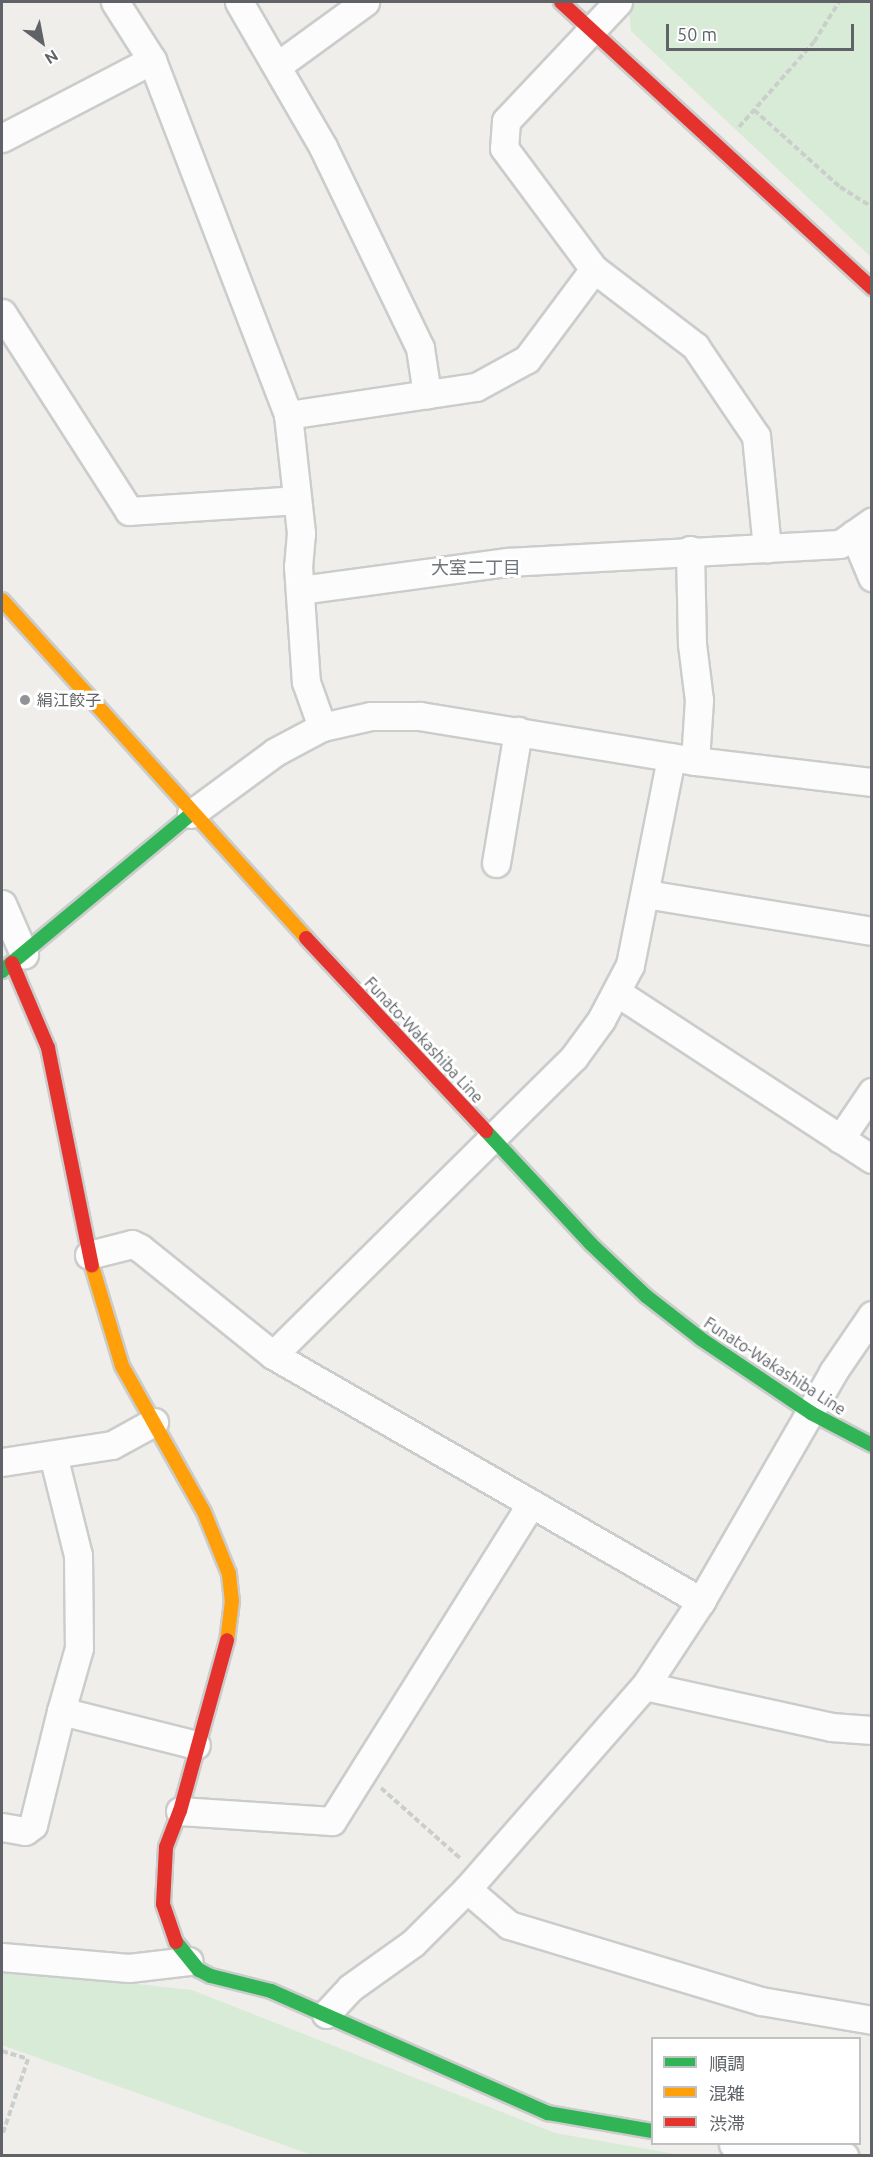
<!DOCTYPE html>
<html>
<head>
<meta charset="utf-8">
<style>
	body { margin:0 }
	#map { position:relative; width:873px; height:2157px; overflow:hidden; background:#efeeea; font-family:Ubuntu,"Noto Sans JP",sans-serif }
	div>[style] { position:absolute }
	.green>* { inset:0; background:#d8ebd6 }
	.path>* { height:4px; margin-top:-2px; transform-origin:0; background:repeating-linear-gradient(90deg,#cacfcc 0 6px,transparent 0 9px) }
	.roads { filter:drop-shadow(2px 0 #cbcccc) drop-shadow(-2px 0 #cbcccc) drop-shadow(0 2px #cbcccc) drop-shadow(0 -2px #cbcccc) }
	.street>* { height:27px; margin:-13.5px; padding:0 13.5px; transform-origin:13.5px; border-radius:13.5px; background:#fdfcfc }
	.fast>* { height:14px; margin:-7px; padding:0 7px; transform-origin:7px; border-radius:7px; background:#30b455 }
	.slow>* { height:14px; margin:-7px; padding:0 7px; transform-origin:7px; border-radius:7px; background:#ff9f0a }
	.jam>* { height:14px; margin:-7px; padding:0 7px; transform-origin:7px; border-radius:7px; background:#e5322d }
	.dots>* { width:16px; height:16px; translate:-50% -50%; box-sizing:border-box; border:3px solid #fff; border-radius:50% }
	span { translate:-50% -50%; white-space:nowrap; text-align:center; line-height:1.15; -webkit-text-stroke:6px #fff; paint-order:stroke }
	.poi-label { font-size:16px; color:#5f6368 }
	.left { translate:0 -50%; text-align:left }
	.street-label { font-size:16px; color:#5f6368 }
	.neighbourhood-label { font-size:18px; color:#70757a }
	.frame { position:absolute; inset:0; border:3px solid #5f6368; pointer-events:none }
	.legend { position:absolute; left:651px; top:2037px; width:210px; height:108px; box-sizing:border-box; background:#fff; border:2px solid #bfc1c3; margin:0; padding:8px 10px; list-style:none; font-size:18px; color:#5f6368 }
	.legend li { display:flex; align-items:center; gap:12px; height:30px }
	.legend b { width:30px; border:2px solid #bfc1c3 }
	.north { position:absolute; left:12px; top:12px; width:60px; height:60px; -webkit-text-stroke:4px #fff; paint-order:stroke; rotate:148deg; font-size:16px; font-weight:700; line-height:24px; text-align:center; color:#5f6368 }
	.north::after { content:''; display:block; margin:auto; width:21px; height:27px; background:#5f6368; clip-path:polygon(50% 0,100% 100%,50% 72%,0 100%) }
	.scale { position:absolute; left:666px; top:24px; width:188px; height:27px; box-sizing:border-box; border:3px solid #5f6368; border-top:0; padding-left:8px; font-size:18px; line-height:21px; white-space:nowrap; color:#5f6368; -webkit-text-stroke:4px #fff; paint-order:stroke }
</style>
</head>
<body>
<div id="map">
	<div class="green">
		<div style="clip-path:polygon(635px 2px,871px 2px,871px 257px,631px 31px,629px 8px)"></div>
		<div style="clip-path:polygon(2px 1969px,192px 1990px,555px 2133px,681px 2155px,312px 2155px,2px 2045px)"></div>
	</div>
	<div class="path">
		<div style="left:754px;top:110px;width:115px;rotate:41.8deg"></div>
		<div style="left:840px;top:187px;width:38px;rotate:32deg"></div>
		<div style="left:739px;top:127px;width:113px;rotate:-48.6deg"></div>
		<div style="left:814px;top:42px;width:47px;rotate:-58deg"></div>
		<div style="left:381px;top:1788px;width:107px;rotate:41.6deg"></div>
		<div style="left:2px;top:2051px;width:27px;rotate:17deg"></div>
		<div style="left:28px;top:2059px;width:81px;rotate:108.7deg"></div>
	</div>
	<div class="roads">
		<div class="street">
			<div style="left:115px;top:2px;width:69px;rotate:57.5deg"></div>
			<div style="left:152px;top:60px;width:380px;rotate:69deg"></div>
			<div style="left:288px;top:415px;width:119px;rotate:83.7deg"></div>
			<div style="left:301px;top:533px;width:33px;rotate:95deg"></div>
			<div style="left:298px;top:566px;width:116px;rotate:86.1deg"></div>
			<div style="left:306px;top:682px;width:48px;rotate:70.4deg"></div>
			<div style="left:239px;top:2px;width:168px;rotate:59.9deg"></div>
			<div style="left:323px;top:147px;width:223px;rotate:64.2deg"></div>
			<div style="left:420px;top:348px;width:47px;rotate:81.3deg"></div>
			<div style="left:618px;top:2px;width:163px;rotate:133.3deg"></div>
			<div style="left:506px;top:121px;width:27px;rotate:94deg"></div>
			<div style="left:504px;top:148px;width:151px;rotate:53.4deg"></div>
			<div style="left:594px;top:269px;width:127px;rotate:37.3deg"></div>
			<div style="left:695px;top:346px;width:109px;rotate:55.9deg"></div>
			<div style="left:756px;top:436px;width:113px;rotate:84.4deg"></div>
			<div style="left:277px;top:66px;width:109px;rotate:-36deg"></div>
			<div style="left:2px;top:138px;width:169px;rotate:-27.5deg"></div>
			<div style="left:2px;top:313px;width:235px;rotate:57.3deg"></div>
			<div style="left:129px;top:511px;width:168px;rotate:-3.7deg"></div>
			<div style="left:288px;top:415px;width:190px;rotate:-8.5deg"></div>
			<div style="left:476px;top:387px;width:58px;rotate:-28.8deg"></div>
			<div style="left:527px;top:359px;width:112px;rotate:-53.3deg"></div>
			<div style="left:854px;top:534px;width:47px;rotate:67.3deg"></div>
			<div style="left:690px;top:550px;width:94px;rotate:88.8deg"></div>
			<div style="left:692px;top:644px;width:56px;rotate:82.9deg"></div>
			<div style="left:699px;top:700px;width:61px;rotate:93.8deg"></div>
			<div style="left:300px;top:590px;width:209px;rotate:-7.7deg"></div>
			<div style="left:507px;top:562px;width:333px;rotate:-3.1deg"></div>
			<div style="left:840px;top:544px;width:39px;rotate:-35deg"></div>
			<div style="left:191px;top:814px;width:104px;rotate:-36.4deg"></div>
			<div style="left:275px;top:752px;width:53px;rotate:-28deg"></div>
			<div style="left:322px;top:727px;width:50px;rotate:-12.7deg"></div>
			<div style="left:371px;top:716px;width:49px"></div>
			<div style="left:420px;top:716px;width:279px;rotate:9.3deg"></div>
			<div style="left:695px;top:761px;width:178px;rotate:6.8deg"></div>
			<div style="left:496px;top:863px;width:134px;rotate:-80.5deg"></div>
			<div style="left:646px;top:894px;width:229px;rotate:9.3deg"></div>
			<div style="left:2px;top:904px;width:55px;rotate:66.3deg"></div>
			<div style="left:618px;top:993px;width:303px;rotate:33.2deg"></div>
			<div style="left:840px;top:1139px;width:57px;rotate:-55.8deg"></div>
			<div style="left:89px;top:1255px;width:44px;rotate:-14.3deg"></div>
			<div style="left:132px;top:1244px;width:9px;rotate:27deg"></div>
			<div style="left:140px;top:1248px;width:171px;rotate:38.8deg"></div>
			<div style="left:273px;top:1355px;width:494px;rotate:29.9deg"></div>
			<div style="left:273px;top:1355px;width:424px;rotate:-44.7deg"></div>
			<div style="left:574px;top:1057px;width:46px;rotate:-53.9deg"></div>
			<div style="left:601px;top:1020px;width:62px;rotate:-62.2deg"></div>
			<div style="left:630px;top:965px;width:212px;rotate:-78.8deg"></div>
			<div style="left:53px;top:1455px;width:103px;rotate:76deg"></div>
			<div style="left:78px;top:1555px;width:93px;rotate:89.4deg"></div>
			<div style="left:79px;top:1648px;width:66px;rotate:105.9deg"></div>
			<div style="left:2px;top:1462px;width:111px;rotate:-8.8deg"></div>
			<div style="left:112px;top:1445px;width:48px;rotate:-28.7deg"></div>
			<div style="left:645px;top:1686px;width:190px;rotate:12.4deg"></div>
			<div style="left:831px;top:1727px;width:41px;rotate:4.2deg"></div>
			<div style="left:180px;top:1811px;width:152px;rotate:3.8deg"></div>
			<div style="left:332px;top:1821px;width:374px;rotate:-57.9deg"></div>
			<div style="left:2px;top:1827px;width:23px;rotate:10deg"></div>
			<div style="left:25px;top:1831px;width:10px;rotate:-37deg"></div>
			<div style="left:33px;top:1825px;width:117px;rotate:-76.2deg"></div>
			<div style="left:61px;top:1711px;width:139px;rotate:14.1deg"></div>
			<div style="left:467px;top:1889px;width:55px;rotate:40.6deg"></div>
			<div style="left:509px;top:1925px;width:263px;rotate:16.8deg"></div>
			<div style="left:761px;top:2001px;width:113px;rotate:9.7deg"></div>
			<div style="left:2px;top:1957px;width:127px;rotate:5deg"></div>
			<div style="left:129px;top:1968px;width:60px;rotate:-6.7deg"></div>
			<div style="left:326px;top:2014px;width:35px;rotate:-47deg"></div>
			<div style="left:350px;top:1988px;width:77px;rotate:-35.5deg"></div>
			<div style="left:413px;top:1943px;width:76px;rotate:-45deg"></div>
			<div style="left:467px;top:1889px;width:270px;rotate:-48.8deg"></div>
			<div style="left:645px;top:1686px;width:102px;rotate:-56.6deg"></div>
			<div style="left:701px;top:1601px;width:264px;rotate:-60deg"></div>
			<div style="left:833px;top:1372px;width:69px;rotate:-55.6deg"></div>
			<div style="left:733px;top:2144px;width:112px;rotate:6.2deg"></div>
		</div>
		<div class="fast">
			<div style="left:2px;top:971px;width:246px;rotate:-39.7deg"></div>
			<div style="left:486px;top:1131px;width:154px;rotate:47.1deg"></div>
			<div style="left:591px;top:1244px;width:76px;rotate:43.4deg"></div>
			<div style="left:646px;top:1296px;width:70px;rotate:38deg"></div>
			<div style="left:701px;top:1339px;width:133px;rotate:33.9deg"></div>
			<div style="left:811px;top:1413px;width:69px;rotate:27.7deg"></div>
			<div style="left:176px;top:1942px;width:36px;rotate:51deg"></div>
			<div style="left:199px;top:1970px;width:13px;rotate:27deg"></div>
			<div style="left:211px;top:1976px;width:62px;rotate:14deg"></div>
			<div style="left:271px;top:1991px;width:303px;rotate:23.8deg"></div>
			<div style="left:548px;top:2113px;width:106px;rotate:9.8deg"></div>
		</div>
		<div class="slow">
			<div style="left:2px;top:600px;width:455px;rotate:48deg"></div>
			<div style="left:92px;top:1266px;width:104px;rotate:73.3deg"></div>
			<div style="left:122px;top:1366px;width:167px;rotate:60.7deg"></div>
			<div style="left:204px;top:1512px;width:67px;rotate:68deg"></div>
			<div style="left:229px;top:1574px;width:27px;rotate:84deg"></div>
			<div style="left:232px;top:1601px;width:39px;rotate:97deg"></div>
		</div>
		<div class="jam">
			<div style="left:561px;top:2px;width:423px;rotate:42.6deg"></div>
			<div style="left:306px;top:938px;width:264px;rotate:47deg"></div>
			<div style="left:12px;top:963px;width:92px;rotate:67deg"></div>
			<div style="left:48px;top:1048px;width:222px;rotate:78.6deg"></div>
			<div style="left:176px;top:1942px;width:40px;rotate:-108.9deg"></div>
			<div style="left:163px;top:1904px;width:57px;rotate:-87deg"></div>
			<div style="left:166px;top:1847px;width:39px;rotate:-69deg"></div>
			<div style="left:180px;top:1811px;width:177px;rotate:-74.6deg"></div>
		</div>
	</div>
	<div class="dots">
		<div style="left:25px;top:700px;background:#919496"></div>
	</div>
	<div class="poi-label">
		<span class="left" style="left:37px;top:700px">絹江餃子</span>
	</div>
	<div class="street-label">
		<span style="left:424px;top:1040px;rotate:47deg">Funato-Wakashiba Line</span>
		<span style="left:775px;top:1366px;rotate:33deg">Funato-Wakashiba Line</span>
	</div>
	<div class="neighbourhood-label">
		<span style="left:476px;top:567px">大室二丁目</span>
	</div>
	<div class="frame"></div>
	<ul class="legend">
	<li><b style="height:8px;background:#30b455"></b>順調</li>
	<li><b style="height:8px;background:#ff9f0a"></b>混雑</li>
	<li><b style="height:8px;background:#e5322d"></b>渋滞</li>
	</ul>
	<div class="north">N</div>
	<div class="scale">50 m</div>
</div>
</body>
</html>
